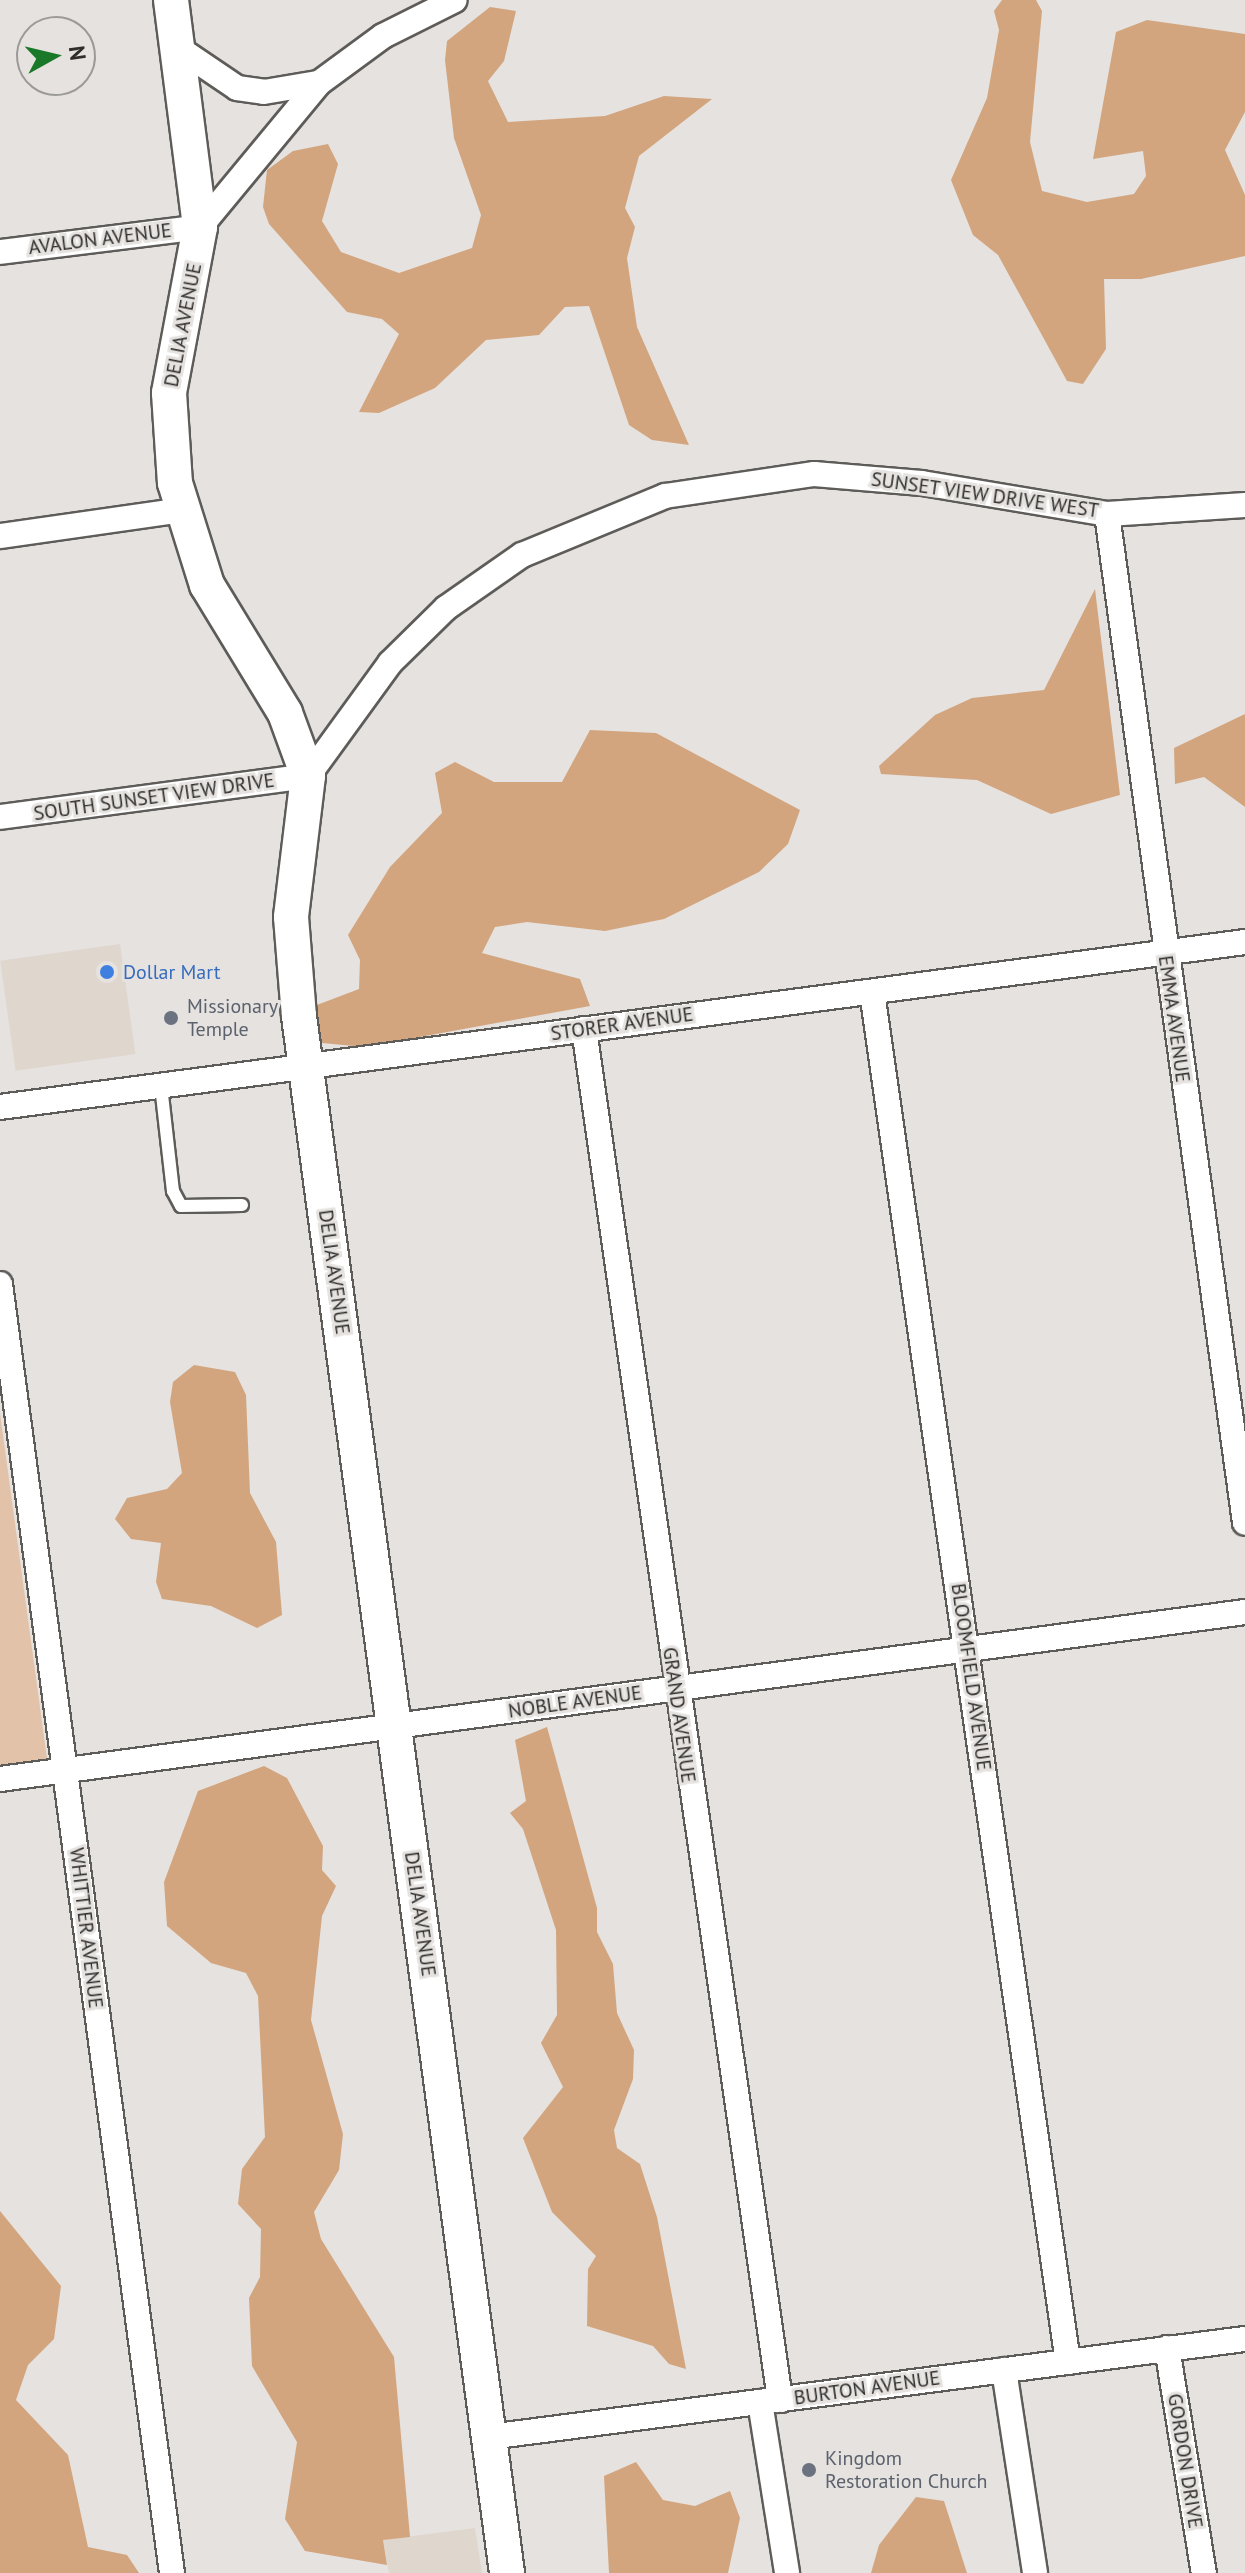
<!DOCTYPE html>
<html>
<head>
<meta charset="utf-8">
<style>
	body { margin:0 }
	#map { position:relative; width:1245px; height:2573px; overflow:hidden; background:#e5e2df; font-family:"PT Sans",sans-serif }
	div>[style] { position:absolute }
	.built>* { inset:0; background:#dfd6ce; transform-origin:0 0 }
	.green>* { inset:0; background:#e2c2a8 }
	.forest>* { inset:0; background:#d3a57e }
	.roads { filter:drop-shadow(2px 0 #5e5c59) drop-shadow(-2px 0 #5e5c59) drop-shadow(0 2px #5e5c59) drop-shadow(0 -2px #5e5c59) }
	.lane>* { height:12px; margin:-6px; padding:0 6px; transform-origin:6px; border-radius:6px; background:#fff }
	.street>* { height:24px; margin:-12px; padding:0 12px; transform-origin:12px; border-radius:12px; background:#fff }
	.secondary>* { height:34px; margin:-17px; padding:0 17px; transform-origin:17px; border-radius:17px; background:#fff }
	.dots>* { width:22px; height:22px; translate:-50% -50%; box-sizing:border-box; border:4px solid #e5e2df; border-radius:50% }
	span { translate:-50% -50%; white-space:nowrap; text-align:center; line-height:1.15; -webkit-text-stroke:6px #e5e2df; paint-order:stroke }
	.street-label { font-size:20px; color:#2f2e2d }
	.shop-label { font-size:20px; color:#366cbe }
	.left { translate:0 -50%; text-align:left }
	.worship-label { font-size:20px; color:#5b616d }
	.north { position:absolute; left:16px; top:16px; width:80px; height:80px; box-sizing:border-box; background:#e5e2df; border:2px solid #9c9a98; border-radius:50%; rotate:82deg; font-size:22px; font-weight:700; line-height:32px; text-align:center; color:#2f2e2d }
	.north::after { content:''; display:block; margin:auto; width:28px; height:36px; background:#1a7929; clip-path:polygon(50% 0,100% 100%,50% 72%,0 100%) }
</style>
</head>
<body>
<div id="map">
	<div class="built">
		<div style="left:120px;top:944px;width:111px;height:121px;rotate:82deg"></div>
		<div style="clip-path:polygon(475px 2528px,482px 2573px,389px 2573px,383px 2540px)"></div>
	</div>
	<div class="green">
		<div style="clip-path:polygon(0 1413px,47px 1759px,0 1765px)"></div>
	</div>
	<div class="forest">
		<div style="clip-path:polygon(1002px 0,1036px 0,1042px 11px,1030px 142px,1042px 191px,1087px 202px,1134px 194px,1146px 176px,1143px 151px,1093px 159px,1116px 32px,1147px 20px,1245px 34px,1245px 112px,1225px 150px,1245px 195px,1245px 256px,1141px 279px,1104px 279px,1106px 349px,1083px 384px,1067px 381px,998px 255px,973px 235px,951px 180px,987px 98px,999px 30px,994px 11px)"></div>
		<div style="clip-path:polygon(490px 7px,516px 11px,504px 61px,488px 81px,508px 122px,605px 116px,664px 96px,712px 99px,639px 156px,625px 208px,635px 227px,627px 258px,637px 327px,689px 445px,652px 440px,629px 425px,589px 306px,565px 307px,539px 335px,486px 340px,435px 388px,379px 413px,359px 412px,399px 334px,382px 319px,347px 312px,269px 224px,263px 207px,267px 170px,293px 151px,328px 144px,338px 164px,322px 221px,341px 252px,399px 273px,472px 248px,481px 215px,454px 138px,445px 60px,447px 41px)"></div>
		<div style="clip-path:polygon(1095px 589px,1120px 795px,1051px 814px,977px 780px,881px 774px,879px 766px,935px 715px,972px 698px,1044px 690px)"></div>
		<div style="clip-path:polygon(1245px 714px,1245px 807px,1204px 777px,1175px 784px,1174px 748px)"></div>
		<div style="clip-path:polygon(590px 730px,656px 733px,800px 810px,788px 844px,759px 872px,664px 919px,605px 931px,527px 922px,495px 927px,482px 953px,580px 979px,590px 1006px,365px 1047px,322px 1043px,309px 1008px,359px 989px,360px 960px,348px 935px,390px 867px,442px 813px,435px 773px,455px 762px,494px 782px,562px 782px)"></div>
		<div style="clip-path:polygon(194px 1365px,235px 1372px,246px 1395px,250px 1493px,276px 1542px,282px 1615px,257px 1628px,211px 1606px,162px 1599px,156px 1582px,161px 1543px,131px 1539px,115px 1519px,127px 1498px,167px 1489px,182px 1473px,170px 1402px,173px 1382px)"></div>
		<div style="clip-path:polygon(547px 1727px,597px 1908px,597px 1932px,613px 1964px,617px 2013px,634px 2050px,633px 2079px,614px 2130px,617px 2148px,640px 2164px,657px 2217px,686px 2369px,669px 2364px,653px 2346px,587px 2326px,588px 2269px,596px 2256px,552px 2212px,523px 2138px,563px 2087px,541px 2043px,557px 2015px,556px 1930px,523px 1829px,510px 1813px,526px 1801px,515px 1740px)"></div>
		<div style="clip-path:polygon(264px 1766px,287px 1778px,323px 1846px,322px 1870px,336px 1886px,322px 1916px,311px 2020px,343px 2134px,339px 2170px,314px 2212px,321px 2239px,394px 2357px,410px 2537px,383px 2540px,387px 2565px,305px 2551px,285px 2519px,297px 2442px,252px 2366px,249px 2298px,260px 2277px,261px 2229px,238px 2204px,242px 2169px,265px 2137px,258px 1996px,246px 1973px,211px 1963px,167px 1926px,164px 1882px,198px 1791px)"></div>
		<div style="clip-path:polygon(0 2211px,61px 2286px,54px 2339px,28px 2365px,16px 2400px,68px 2455px,88px 2547px,127px 2555px,139px 2573px,0 2573px)"></div>
		<div style="clip-path:polygon(636px 2462px,663px 2500px,695px 2506px,730px 2491px,740px 2518px,728px 2573px,609px 2573px,604px 2476px)"></div>
		<div style="clip-path:polygon(916px 2497px,944px 2501px,967px 2573px,871px 2573px,879px 2545px)"></div>
	</div>
	<div class="roads">
		<div class="lane">
			<div style="left:161px;top:1086px;width:106px;rotate:83.5deg"></div>
			<div style="left:173px;top:1191px;width:17px;rotate:62deg"></div>
			<div style="left:181px;top:1206px;width:61px;rotate:-0.9deg"></div>
		</div>
		<div class="street">
			<div style="left:178px;top:48px;width:71px;rotate:34.1deg"></div>
			<div style="left:237px;top:88px;width:27px;rotate:8deg"></div>
			<div style="left:264px;top:92px;width:54px;rotate:-9.6deg"></div>
			<div style="left:0;top:252px;width:202px;rotate:-7.1deg"></div>
			<div style="left:200px;top:227px;width:187px;rotate:-50.4deg"></div>
			<div style="left:319px;top:83px;width:79px;rotate:-36.3deg"></div>
			<div style="left:383px;top:36px;width:80px;rotate:-26.6deg"></div>
			<div style="left:1107px;top:514px;width:1018px;rotate:82.21deg"></div>
			<div style="left:0;top:536px;width:184px;rotate:-8.1deg"></div>
			<div style="left:0;top:817px;width:311px;rotate:-7.6deg"></div>
			<div style="left:308px;top:776px;width:140px;rotate:-54deg"></div>
			<div style="left:390px;top:663px;width:78px;rotate:-44.5deg"></div>
			<div style="left:446px;top:608px;width:93px;rotate:-34.9deg"></div>
			<div style="left:522px;top:555px;width:155px;rotate:-22.4deg"></div>
			<div style="left:665px;top:496px;width:151px;rotate:-8.4deg"></div>
			<div style="left:814px;top:474px;width:108px;rotate:4.8deg"></div>
			<div style="left:922px;top:483px;width:188px;rotate:9.5deg"></div>
			<div style="left:1107px;top:514px;width:138px;rotate:-3.7deg"></div>
			<div style="left:872px;top:992px;width:1384px;rotate:81.86deg"></div>
			<div style="left:584px;top:1029px;width:1385px;rotate:81.86deg"></div>
			<div style="left:0;top:1107px;width:1256px;rotate:-7.55deg"></div>
			<div style="left:0;top:1284px;width:1300px;rotate:82.4deg"></div>
			<div style="left:0;top:1779px;width:1256px;rotate:-7.64deg"></div>
			<div style="left:1167px;top:2348px;width:228px;rotate:80.7deg"></div>
			<div style="left:1004px;top:2370px;width:205px;rotate:81.3deg"></div>
			<div style="left:760px;top:2402px;width:173px;rotate:81deg"></div>
			<div style="left:489px;top:2437px;width:762px;rotate:-7.39deg"></div>
		</div>
		<div class="secondary">
			<div style="left:171px;top:0;width:229px;rotate:82.7deg"></div>
			<div style="left:200px;top:227px;width:169px;rotate:100.6deg"></div>
			<div style="left:169px;top:393px;width:90px;rotate:86.2deg"></div>
			<div style="left:175px;top:483px;width:107px;rotate:72.6deg"></div>
			<div style="left:207px;top:585px;width:150px;rotate:58.6deg"></div>
			<div style="left:285px;top:713px;width:67px;rotate:69.9deg"></div>
			<div style="left:308px;top:776px;width:142px;rotate:96.9deg"></div>
			<div style="left:291px;top:917px;width:99px;rotate:85.4deg"></div>
			<div style="left:299px;top:1016px;width:1571px;rotate:82.39deg"></div>
		</div>
	</div>
	<div class="dots">
		<div style="left:107px;top:972px;background:#3f7fe0"></div>
		<div style="left:171px;top:1018px;background:#6b7280"></div>
		<div style="left:809px;top:2470px;background:#6b7280"></div>
	</div>
	<div class="street-label">
		<span style="left:100px;top:239px;rotate:-7deg">AVALON AVENUE</span>
		<span style="left:183px;top:325px;rotate:-79deg">DELIA AVENUE</span>
		<span style="left:985px;top:495px;rotate:8deg">SUNSET VIEW DRIVE WEST</span>
		<span style="left:154px;top:797px;rotate:-8deg">SOUTH SUNSET VIEW DRIVE</span>
		<span style="left:1174px;top:1019px;rotate:82deg">EMMA AVENUE</span>
		<span style="left:622px;top:1024px;rotate:-8deg">STORER AVENUE</span>
		<span style="left:334px;top:1272px;rotate:82deg">DELIA AVENUE</span>
		<span style="left:971px;top:1677px;rotate:82deg">BLOOMFIELD AVENUE</span>
		<span style="left:575px;top:1702px;rotate:-8deg">NOBLE AVENUE</span>
		<span style="left:679px;top:1715px;rotate:82deg">GRAND AVENUE</span>
		<span style="left:420px;top:1914px;rotate:82deg">DELIA AVENUE</span>
		<span style="left:86px;top:1928px;rotate:83deg">WHITTIER AVENUE</span>
		<span style="left:867px;top:2388px;rotate:-8deg">BURTON AVENUE</span>
		<span style="left:1185px;top:2461px;rotate:81deg">GORDON DRIVE</span>
	</div>
	<div class="shop-label">
		<span class="left" style="left:123px;top:972px">Dollar Mart</span>
	</div>
	<div class="worship-label">
		<span class="left" style="left:187px;top:1018px">Missionary<br>Temple</span>
		<span class="left" style="left:825px;top:2470px">Kingdom<br>Restoration Church</span>
	</div>
	<div class="north">N</div>
</div>
</body>
</html>
